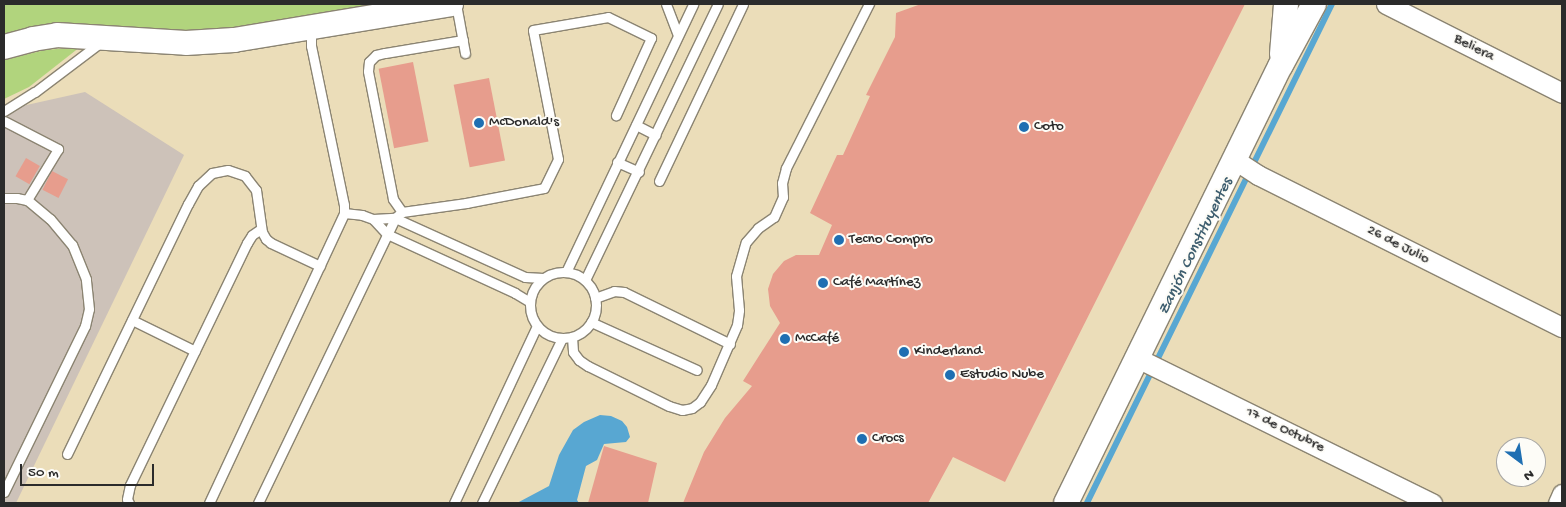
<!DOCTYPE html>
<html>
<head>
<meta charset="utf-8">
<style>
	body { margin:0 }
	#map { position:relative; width:1566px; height:507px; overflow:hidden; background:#ebddb9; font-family:"Gochi Hand",sans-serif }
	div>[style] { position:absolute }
	.industrial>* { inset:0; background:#cdc2b9 }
	.green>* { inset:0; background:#b1d47d }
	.water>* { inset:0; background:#58a7d2 }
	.stream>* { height:5.5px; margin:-2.75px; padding:0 2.75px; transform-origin:2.75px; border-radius:2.75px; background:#58a7d2 }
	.building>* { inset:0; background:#e79d8d; transform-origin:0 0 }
	.roads { filter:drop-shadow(1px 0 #8b8472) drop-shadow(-1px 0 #8b8472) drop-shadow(0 1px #8b8472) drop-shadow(0 -1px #8b8472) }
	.service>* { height:9px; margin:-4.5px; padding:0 4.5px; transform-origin:4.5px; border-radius:4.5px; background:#fff }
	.service>.ring { margin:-4.5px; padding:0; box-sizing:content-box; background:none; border:9px solid #fff; border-radius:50% }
	.minor>* { height:19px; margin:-9.5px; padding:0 9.5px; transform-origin:9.5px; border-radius:9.5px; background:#fff }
	.tertiary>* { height:24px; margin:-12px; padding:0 12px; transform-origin:12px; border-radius:12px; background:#fff }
	.dots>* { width:14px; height:14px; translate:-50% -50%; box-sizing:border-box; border:2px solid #fdfcf7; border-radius:50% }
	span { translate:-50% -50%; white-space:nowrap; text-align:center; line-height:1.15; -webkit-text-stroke:4px #fdfcf7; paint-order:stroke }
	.street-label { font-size:15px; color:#2b2b2b }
	.poi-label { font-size:15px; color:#2b2b2b }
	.left { translate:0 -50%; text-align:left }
	.water-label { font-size:16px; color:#3d5d6e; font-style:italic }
	.frame { position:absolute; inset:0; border:5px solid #2b2b2b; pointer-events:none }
	.north { position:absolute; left:1496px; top:437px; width:50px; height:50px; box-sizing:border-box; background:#fdfcf7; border:1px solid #a9a8a5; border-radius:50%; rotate:149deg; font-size:14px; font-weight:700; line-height:20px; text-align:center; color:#2b2b2b }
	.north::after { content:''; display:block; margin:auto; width:18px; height:22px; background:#1f6fb2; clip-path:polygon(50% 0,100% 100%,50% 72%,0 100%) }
	.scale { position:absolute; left:20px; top:464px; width:134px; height:22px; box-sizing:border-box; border:2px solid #2b2b2b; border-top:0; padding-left:6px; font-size:15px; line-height:18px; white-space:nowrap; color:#2b2b2b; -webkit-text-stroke:4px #fdfcf7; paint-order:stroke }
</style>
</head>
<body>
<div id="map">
	<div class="industrial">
		<div style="clip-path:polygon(85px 92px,184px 155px,16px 503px,4px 503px,4px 110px)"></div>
	</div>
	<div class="green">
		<div style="clip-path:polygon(4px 4px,384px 4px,208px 33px,4px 36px)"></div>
		<div style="clip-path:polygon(80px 47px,29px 87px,4px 99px,4px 60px,45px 50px)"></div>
	</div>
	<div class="water">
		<div style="clip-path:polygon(600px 415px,611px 416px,622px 421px,627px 427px,630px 437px,626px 442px,604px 444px,597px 460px,586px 466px,577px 500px,579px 503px,517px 503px,549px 486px,559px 455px,573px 430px,584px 422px)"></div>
	</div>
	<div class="stream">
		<div style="left:1087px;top:503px;width:556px;rotate:-63.85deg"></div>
	</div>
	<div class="building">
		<div style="clip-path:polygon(921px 4px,1245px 4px,1005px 482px,953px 457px,928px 503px,683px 503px,704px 452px,725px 418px,752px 386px,743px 381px,780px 323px,770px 306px,768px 289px,773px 274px,784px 261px,796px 255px,819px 255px,832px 225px,810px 213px,837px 155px,843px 155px,870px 96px,866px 95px,895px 37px,896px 13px)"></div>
		<div style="left:413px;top:62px;width:81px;height:35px;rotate:79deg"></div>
		<div style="left:489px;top:78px;width:84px;height:36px;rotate:79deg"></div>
		<div style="left:26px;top:158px;width:16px;height:21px;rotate:30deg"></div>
		<div style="left:52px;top:171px;width:18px;height:21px;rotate:27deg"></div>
		<div style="clip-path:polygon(604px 446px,657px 463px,648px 503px,588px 503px)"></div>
	</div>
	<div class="roads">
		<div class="service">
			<div style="left:456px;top:4px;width:50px;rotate:79.6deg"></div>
			<div style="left:666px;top:4px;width:33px;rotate:69deg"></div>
			<div style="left:4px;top:111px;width:36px;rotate:-32deg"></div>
			<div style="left:35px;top:92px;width:83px;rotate:-37.1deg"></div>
			<div style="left:4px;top:121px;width:61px;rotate:27.4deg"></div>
			<div style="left:58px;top:149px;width:60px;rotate:121.3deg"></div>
			<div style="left:27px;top:200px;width:10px;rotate:-169deg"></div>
			<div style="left:17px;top:198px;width:13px;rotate:180deg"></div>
			<div style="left:636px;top:125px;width:22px;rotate:27deg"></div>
			<div style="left:617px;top:162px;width:24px;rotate:24deg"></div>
			<div style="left:659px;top:181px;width:196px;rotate:-64.6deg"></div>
			<div style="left:402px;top:212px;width:16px;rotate:-125deg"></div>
			<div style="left:393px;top:199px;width:130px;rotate:-101.1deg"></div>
			<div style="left:368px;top:71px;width:9px;rotate:-84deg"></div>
			<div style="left:369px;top:62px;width:10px;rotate:-45deg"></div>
			<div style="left:376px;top:55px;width:9px;rotate:-13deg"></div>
			<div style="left:385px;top:53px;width:79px;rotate:-9.5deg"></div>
			<div style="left:344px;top:213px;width:18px;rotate:6deg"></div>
			<div style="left:362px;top:215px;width:12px;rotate:20deg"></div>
			<div style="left:373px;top:219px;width:22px;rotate:-3deg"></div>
			<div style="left:395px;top:218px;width:143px;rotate:24.4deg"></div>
			<div style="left:525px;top:277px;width:18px;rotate:3deg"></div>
			<div style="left:373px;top:219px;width:21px;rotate:47deg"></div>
			<div style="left:387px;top:234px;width:141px;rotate:24.7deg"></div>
			<div style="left:515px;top:293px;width:17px;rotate:31deg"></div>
			<div class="ring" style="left:530px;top:272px;width:57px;height:57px"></div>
			<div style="left:566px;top:272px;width:297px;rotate:-64.6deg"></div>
			<div style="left:585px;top:280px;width:306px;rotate:-64.3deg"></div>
			<div style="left:595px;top:298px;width:20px;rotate:-20deg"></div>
			<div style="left:614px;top:291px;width:10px;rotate:6deg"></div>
			<div style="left:624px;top:292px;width:118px;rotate:26.1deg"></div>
			<div style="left:132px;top:320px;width:70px;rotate:26.2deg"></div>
			<div style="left:591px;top:322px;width:116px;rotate:24.4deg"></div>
			<div style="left:572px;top:337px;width:15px;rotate:86deg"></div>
			<div style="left:573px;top:352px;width:10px;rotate:53deg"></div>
			<div style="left:579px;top:360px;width:11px;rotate:34deg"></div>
			<div style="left:588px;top:366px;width:90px;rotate:26.3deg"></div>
			<div style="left:669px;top:406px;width:14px;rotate:17deg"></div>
			<div style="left:682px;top:410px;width:10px;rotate:-11deg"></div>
			<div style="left:692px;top:408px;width:10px;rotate:-37deg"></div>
			<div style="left:700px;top:402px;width:20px;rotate:-57deg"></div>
			<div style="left:711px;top:385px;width:65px;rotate:-66.6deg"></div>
			<div style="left:737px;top:325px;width:15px;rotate:-82deg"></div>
			<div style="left:739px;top:310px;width:34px;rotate:-95deg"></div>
			<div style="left:736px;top:276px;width:35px;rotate:-74deg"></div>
			<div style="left:746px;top:242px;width:18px;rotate:-49deg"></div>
			<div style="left:758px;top:228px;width:19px;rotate:-35deg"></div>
			<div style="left:774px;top:217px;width:22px;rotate:-66deg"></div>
			<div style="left:783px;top:197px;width:14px;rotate:-94deg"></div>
			<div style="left:782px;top:183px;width:16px;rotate:-75deg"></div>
			<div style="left:786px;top:168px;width:184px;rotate:-63.2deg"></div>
			<div style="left:67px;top:454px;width:278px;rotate:-64.2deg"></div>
			<div style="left:188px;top:204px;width:21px;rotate:-61deg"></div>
			<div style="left:198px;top:186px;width:19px;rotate:-43deg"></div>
			<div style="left:212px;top:173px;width:16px;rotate:-11deg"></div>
			<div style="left:228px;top:170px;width:18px;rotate:19deg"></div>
			<div style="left:245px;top:176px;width:18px;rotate:52deg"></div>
			<div style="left:256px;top:190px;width:42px;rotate:81.9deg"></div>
			<div style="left:262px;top:232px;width:8px;rotate:60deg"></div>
			<div style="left:266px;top:239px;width:6px;rotate:39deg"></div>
			<div style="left:271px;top:243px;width:54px;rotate:25.1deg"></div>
			<div style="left:4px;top:492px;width:185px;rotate:-64deg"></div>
			<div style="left:85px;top:326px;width:17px;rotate:-77deg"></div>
			<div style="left:89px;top:309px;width:30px;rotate:-96deg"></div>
			<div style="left:86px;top:279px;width:37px;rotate:-112deg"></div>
			<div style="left:72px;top:245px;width:34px;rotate:-130deg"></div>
			<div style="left:50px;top:219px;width:30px;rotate:-140deg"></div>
			<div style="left:129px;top:503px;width:4px;rotate:-117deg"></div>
			<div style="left:127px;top:499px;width:14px;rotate:-78deg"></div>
			<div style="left:130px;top:485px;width:269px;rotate:-64.2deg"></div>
			<div style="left:247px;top:243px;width:9px;rotate:-58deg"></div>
			<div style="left:252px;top:235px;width:11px;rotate:-34deg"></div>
			<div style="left:209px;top:503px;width:320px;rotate:-65deg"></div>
			<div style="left:344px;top:213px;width:8px;rotate:-90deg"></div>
			<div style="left:344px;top:205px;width:162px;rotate:-101.7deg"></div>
			<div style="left:311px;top:46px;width:17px;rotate:-90deg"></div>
			<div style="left:258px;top:503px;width:316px;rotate:-64.3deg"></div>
			<div style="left:395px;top:218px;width:9px;rotate:-41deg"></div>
			<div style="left:402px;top:212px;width:65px;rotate:-8deg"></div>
			<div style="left:466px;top:203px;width:79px;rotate:-10.9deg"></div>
			<div style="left:544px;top:188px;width:32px;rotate:-64deg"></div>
			<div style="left:558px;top:159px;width:131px;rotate:-101deg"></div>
			<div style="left:533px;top:30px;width:76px;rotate:-9.8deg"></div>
			<div style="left:608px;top:17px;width:48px;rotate:26deg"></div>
			<div style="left:651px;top:38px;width:85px;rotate:114.4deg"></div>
			<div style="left:454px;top:503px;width:195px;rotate:-64.9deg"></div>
			<div style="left:482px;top:503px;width:183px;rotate:-64.1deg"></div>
		</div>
		<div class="minor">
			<div style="left:1386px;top:4px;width:197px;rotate:26.8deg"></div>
			<div style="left:1235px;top:160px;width:27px;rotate:33deg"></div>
			<div style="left:1258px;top:175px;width:340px;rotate:26.6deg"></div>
			<div style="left:1137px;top:358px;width:329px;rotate:26.2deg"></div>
			<div style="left:1558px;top:503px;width:10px;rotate:-66deg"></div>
		</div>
		<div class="tertiary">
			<div style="left:4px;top:47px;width:30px;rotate:-15deg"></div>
			<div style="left:33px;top:39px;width:24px;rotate:-9deg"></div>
			<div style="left:57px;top:35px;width:129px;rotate:3.5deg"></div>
			<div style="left:186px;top:43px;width:48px;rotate:-3.6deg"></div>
			<div style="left:234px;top:40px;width:220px;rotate:-9.4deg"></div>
			<div style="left:1282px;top:54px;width:50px;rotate:-85.4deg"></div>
			<div style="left:1066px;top:503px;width:488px;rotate:-63.9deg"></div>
			<div style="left:1281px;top:65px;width:69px;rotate:-61.6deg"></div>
		</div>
	</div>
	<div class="dots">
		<div style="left:479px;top:123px;background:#1f6fb2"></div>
		<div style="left:1024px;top:127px;background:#1f6fb2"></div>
		<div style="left:839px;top:240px;background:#1f6fb2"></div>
		<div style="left:823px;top:283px;background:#1f6fb2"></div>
		<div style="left:785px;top:339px;background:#1f6fb2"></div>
		<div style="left:904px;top:352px;background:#1f6fb2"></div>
		<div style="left:950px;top:375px;background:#1f6fb2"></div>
		<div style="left:862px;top:439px;background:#1f6fb2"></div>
	</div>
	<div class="street-label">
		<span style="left:1474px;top:48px;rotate:27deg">Beliera</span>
		<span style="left:1398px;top:245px;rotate:27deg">26 de Julio</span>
		<span style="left:1285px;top:430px;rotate:26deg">17 de Octubre</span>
	</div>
	<div class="poi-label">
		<span class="left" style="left:489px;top:123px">McDonald's</span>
		<span class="left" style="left:1034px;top:127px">Coto</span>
		<span class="left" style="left:849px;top:240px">Tecno Compro</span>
		<span class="left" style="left:833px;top:283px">Café Martínez</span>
		<span class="left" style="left:795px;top:339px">McCafé</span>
		<span class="left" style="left:914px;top:352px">Kinderland</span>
		<span class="left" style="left:960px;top:375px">Estudio Nube</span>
		<span class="left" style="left:872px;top:439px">Crocs</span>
	</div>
	<div class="water-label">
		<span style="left:1197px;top:247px;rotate:-64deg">Zanjón Constituyentes</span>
	</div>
	<div class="frame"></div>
	<div class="north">N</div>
	<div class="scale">50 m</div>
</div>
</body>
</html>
